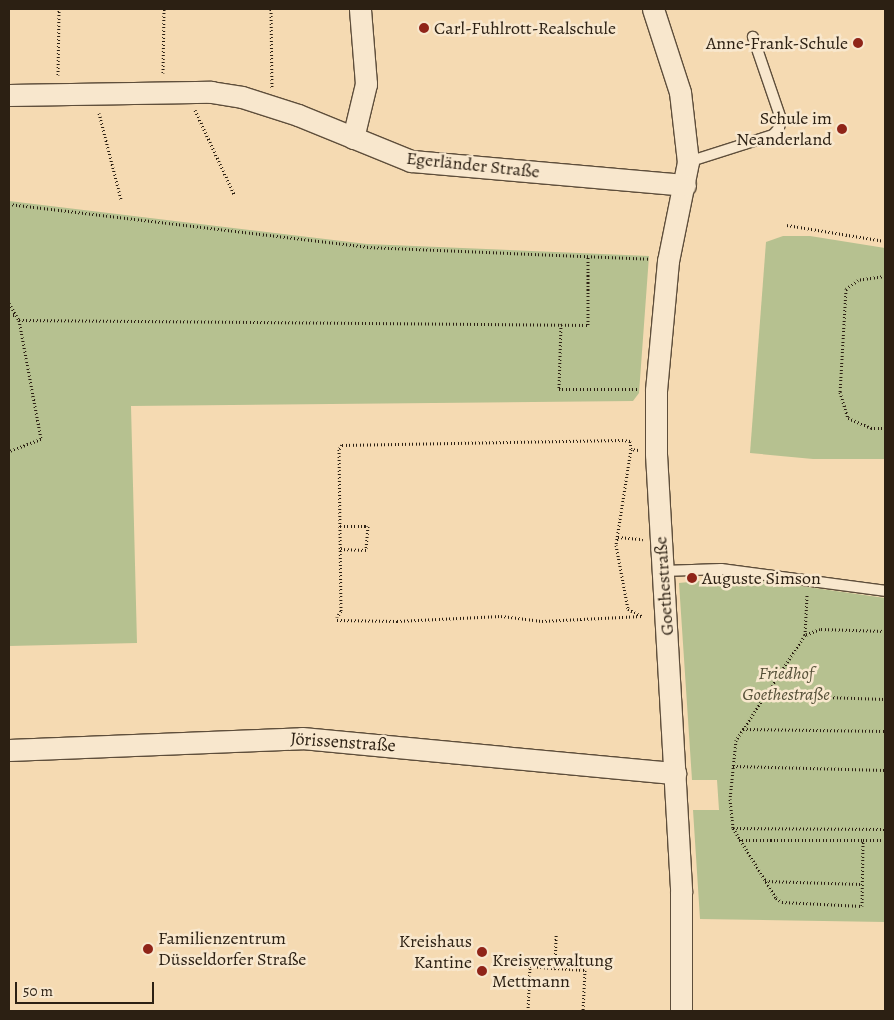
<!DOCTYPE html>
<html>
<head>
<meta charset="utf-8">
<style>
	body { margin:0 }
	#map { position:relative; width:894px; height:1020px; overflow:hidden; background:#f5dab2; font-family:Alegreya,serif }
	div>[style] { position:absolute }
	.green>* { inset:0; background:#b6c190 }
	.path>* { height:3px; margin-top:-1.5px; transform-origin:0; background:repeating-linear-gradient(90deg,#2c2013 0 1px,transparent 0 3.5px) }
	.roads { filter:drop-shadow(1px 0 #5e4e3b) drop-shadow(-1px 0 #5e4e3b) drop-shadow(0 1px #5e4e3b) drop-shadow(0 -1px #5e4e3b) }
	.lane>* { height:10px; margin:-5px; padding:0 5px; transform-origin:5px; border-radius:5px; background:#f8e7cd }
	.street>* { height:21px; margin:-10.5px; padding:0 10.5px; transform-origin:10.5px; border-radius:10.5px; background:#f8e7cd }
	.dots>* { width:14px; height:14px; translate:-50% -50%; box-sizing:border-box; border:2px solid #f8e7cd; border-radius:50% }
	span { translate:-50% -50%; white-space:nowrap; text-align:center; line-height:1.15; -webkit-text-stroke:5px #f8e7cd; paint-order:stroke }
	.poi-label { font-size:18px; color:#2c2013 }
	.left { translate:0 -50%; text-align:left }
	.right { translate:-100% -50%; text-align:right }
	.street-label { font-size:18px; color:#2c2013 }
	.park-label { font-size:18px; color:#555038; font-style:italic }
	.frame { position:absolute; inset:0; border:10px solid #2c2013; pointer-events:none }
	.scale { position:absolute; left:15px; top:982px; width:139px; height:22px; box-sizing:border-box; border:2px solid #2c2013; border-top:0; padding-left:6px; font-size:15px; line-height:18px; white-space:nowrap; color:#2c2013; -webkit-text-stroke:4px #f8e7cd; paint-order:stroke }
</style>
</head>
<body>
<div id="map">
	<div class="green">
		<div style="clip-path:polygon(9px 201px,367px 244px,649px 256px,639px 393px,633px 401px,131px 406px,137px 643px,9px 646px)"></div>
		<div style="clip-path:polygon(783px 236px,810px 236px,885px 248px,885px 459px,813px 459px,750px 453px,766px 242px)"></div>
		<div style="clip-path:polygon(738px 577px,885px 598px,885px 922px,700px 919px,693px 810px,719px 810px,717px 780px,692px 780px,679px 583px)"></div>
	</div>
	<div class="path">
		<div style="left:271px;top:9px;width:79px;rotate:89.3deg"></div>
		<div style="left:163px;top:73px;width:64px;rotate:-89.1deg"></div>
		<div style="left:58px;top:75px;width:66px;rotate:-89.1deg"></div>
		<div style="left:195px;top:110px;width:93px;rotate:65.1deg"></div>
		<div style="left:99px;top:113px;width:89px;rotate:75.7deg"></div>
		<div style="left:9px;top:204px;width:361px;rotate:6.8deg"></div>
		<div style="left:367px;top:247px;width:283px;rotate:2.4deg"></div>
		<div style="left:787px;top:225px;width:99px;rotate:9.3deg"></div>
		<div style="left:885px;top:276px;width:27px;rotate:172deg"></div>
		<div style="left:858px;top:280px;width:15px;rotate:143deg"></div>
		<div style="left:846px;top:289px;width:103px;rotate:93.3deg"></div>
		<div style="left:840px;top:392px;width:27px;rotate:73deg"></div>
		<div style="left:848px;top:418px;width:25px;rotate:23deg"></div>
		<div style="left:871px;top:428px;width:14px"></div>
		<div style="left:9px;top:303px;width:20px;rotate:60deg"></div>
		<div style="left:19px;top:320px;width:121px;rotate:79.5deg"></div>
		<div style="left:41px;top:439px;width:34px;rotate:159deg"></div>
		<div style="left:9px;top:315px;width:6px"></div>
		<div style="left:19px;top:320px;width:569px;rotate:0.5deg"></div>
		<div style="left:588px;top:325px;width:69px;rotate:-90deg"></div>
		<div style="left:561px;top:324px;width:65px;rotate:91.8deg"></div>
		<div style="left:559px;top:389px;width:78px"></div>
		<div style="left:631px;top:449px;width:97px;rotate:98.9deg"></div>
		<div style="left:616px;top:545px;width:65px;rotate:79.4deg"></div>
		<div style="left:628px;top:609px;width:16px;rotate:27deg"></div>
		<div style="left:638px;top:450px;width:7px;rotate:-172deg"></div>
		<div style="left:631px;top:449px;width:8px;rotate:-97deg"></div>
		<div style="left:630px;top:441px;width:7px;rotate:-172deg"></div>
		<div style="left:623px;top:440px;width:281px;rotate:179deg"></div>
		<div style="left:342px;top:445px;width:5px;rotate:127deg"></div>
		<div style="left:339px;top:449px;width:162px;rotate:89.3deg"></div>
		<div style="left:341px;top:611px;width:7px;rotate:124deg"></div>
		<div style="left:337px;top:617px;width:3px;rotate:90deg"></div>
		<div style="left:337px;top:620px;width:60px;rotate:1deg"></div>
		<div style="left:397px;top:621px;width:104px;rotate:-2.8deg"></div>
		<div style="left:501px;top:616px;width:41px;rotate:7deg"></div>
		<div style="left:542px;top:621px;width:100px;rotate:-2.9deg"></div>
		<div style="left:340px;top:526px;width:28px"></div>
		<div style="left:368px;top:526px;width:24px;rotate:95deg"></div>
		<div style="left:366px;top:550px;width:26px;rotate:-178deg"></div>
		<div style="left:618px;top:537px;width:25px;rotate:5deg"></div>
		<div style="left:885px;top:631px;width:65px;rotate:-178.2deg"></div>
		<div style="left:820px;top:629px;width:16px;rotate:158deg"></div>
		<div style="left:805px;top:635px;width:126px;rotate:123.3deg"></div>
		<div style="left:736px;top:740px;width:59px;rotate:95.8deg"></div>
		<div style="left:730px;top:799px;width:29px;rotate:84deg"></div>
		<div style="left:733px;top:828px;width:82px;rotate:58.4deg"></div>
		<div style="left:776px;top:898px;width:7px;rotate:34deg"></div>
		<div style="left:782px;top:902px;width:80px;rotate:2.9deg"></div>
		<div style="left:862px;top:906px;width:66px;rotate:-89.1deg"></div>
		<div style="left:863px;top:840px;width:22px"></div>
		<div style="left:805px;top:635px;width:40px;rotate:-87.1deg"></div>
		<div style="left:767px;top:695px;width:118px;rotate:1.9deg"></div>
		<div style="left:743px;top:729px;width:142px;rotate:0.8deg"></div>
		<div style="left:733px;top:766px;width:152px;rotate:1.5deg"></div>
		<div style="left:733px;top:828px;width:152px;rotate:0.4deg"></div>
		<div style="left:739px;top:840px;width:124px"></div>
		<div style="left:765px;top:881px;width:97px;rotate:1.8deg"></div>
		<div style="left:555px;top:968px;width:30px;rotate:4deg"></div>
		<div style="left:585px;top:970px;width:41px;rotate:92.8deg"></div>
		<div style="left:528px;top:1011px;width:45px;rotate:-87.5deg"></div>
		<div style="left:530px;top:966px;width:25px;rotate:5deg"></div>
		<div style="left:555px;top:968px;width:33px;rotate:-88deg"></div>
	</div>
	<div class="roads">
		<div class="lane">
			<div style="left:688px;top:162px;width:89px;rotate:-17.6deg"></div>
			<div style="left:773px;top:135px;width:9px;rotate:-49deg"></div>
			<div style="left:779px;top:128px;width:9px;rotate:-77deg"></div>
			<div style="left:781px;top:119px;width:87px;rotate:-108.9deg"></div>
			<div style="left:663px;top:571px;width:58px;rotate:-2deg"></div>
			<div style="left:721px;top:569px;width:165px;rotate:7.6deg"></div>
		</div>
		<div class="street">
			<div style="left:653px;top:9px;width:87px;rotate:72deg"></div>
			<div style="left:680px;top:92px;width:70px;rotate:83.5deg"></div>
			<div style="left:688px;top:162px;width:101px;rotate:101.4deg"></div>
			<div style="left:668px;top:261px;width:130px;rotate:95.3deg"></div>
			<div style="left:656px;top:390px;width:64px;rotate:90deg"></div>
			<div style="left:656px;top:454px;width:439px;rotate:86.7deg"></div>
			<div style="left:681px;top:892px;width:119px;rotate:90deg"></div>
			<div style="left:9px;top:95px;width:202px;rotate:-0.9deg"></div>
			<div style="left:211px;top:92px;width:31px;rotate:9deg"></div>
			<div style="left:242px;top:97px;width:59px;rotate:17.8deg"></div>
			<div style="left:298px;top:115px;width:122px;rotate:22.2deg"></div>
			<div style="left:411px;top:161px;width:275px;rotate:5deg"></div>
			<div style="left:353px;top:138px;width:56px;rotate:-76.5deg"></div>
			<div style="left:366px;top:84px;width:75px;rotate:-94.6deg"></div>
			<div style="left:9px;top:750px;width:293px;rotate:-2.3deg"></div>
			<div style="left:302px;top:738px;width:375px;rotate:5.4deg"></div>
		</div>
	</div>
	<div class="dots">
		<div style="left:424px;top:28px;background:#8f2418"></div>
		<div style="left:858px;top:43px;background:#8f2418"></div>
		<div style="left:842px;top:129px;background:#8f2418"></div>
		<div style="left:692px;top:578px;background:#8f2418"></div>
		<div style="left:148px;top:949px;background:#8f2418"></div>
		<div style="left:482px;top:952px;background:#8f2418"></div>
		<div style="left:482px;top:971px;background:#8f2418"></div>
	</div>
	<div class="poi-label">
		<span class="left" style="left:434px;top:28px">Carl-Fuhlrott-Realschule</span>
		<span class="right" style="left:848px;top:43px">Anne-Frank-Schule</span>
		<span class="right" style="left:832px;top:129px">Schule im<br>Neanderland</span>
		<span class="left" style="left:702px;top:578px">Auguste Simson</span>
		<span class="left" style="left:158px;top:949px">Familienzentrum<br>Düsseldorfer Straße</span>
		<span class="right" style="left:472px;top:952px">Kreishaus<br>Kantine</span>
		<span class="left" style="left:492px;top:971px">Kreisverwaltung<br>Mettmann</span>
	</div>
	<div class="street-label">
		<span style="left:473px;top:165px;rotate:6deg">Egerländer Straße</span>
		<span style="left:664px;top:586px;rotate:-94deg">Goethestraße</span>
		<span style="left:343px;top:742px;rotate:4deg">Jörissenstraße</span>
	</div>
	<div class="park-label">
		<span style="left:786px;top:684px">Friedhof<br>Goethestraße</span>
	</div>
	<div class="frame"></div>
	<div class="scale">50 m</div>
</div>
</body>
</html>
